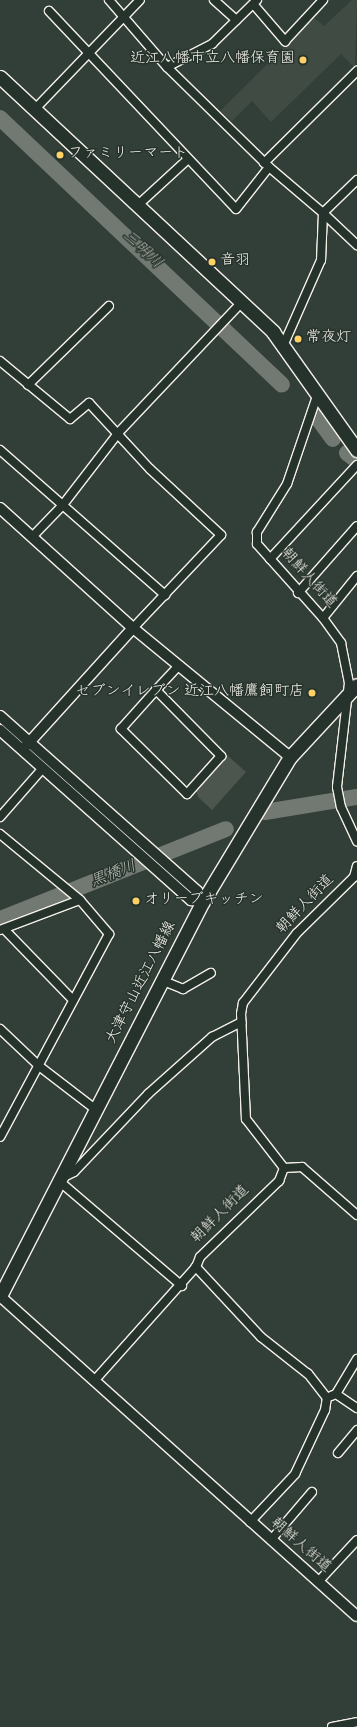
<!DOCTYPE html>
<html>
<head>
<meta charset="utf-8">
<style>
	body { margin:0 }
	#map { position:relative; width:357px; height:1727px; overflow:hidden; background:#323e38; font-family:"Gochi Hand","Klee One",sans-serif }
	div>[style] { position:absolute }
	.built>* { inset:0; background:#404b44 }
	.green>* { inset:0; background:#4c564f }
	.river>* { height:16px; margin:-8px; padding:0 8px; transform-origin:8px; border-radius:8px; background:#727972 }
	.roads { filter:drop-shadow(1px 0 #f4f1e8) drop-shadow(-1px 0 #f4f1e8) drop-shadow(0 1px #f4f1e8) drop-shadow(0 -1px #f4f1e8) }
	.minor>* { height:8px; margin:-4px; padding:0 4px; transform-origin:4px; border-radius:4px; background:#26332d }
	.tertiary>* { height:10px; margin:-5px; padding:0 5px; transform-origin:5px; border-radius:5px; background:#26332d }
	.primary>* { height:13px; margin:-6.5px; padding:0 6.5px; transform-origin:6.5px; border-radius:6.5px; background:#26332d }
	.dots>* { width:11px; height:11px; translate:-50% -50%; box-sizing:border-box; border:2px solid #26332d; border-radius:50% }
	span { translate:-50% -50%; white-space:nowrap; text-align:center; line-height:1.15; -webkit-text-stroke:3px #26332d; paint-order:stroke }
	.poi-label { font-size:15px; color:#f4f1e8 }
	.right { translate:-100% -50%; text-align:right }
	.left { translate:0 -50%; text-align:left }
	.street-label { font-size:15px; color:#f4f1e8 }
	.water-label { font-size:16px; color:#babbb3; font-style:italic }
</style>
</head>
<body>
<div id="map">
	<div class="built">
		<div style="clip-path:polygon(352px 0,357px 0,355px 68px,341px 54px,271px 122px,252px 101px,232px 121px,220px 111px,314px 18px,324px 26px)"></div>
	</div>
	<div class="green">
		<div style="clip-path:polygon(227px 755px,246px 772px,212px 810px,198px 797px,196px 790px)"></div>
	</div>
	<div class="river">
		<div style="left:0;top:118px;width:388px;rotate:43.4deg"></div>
		<div style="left:314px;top:413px;width:32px;rotate:54deg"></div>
		<div style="left:347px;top:453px;width:10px;rotate:37deg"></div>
		<div style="left:265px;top:812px;width:93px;rotate:-9.3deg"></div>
		<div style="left:0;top:919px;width:243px;rotate:-21.7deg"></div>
	</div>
	<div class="roads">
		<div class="minor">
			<div style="left:109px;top:0;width:89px;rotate:49.1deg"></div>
			<div style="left:167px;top:67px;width:143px;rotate:44.4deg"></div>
			<div style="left:269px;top:167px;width:71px;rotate:40.4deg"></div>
			<div style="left:323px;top:213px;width:47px;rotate:92.4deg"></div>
			<div style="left:321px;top:260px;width:92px;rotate:113.8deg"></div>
			<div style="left:214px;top:0;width:30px;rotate:42deg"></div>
			<div style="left:254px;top:5px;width:48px;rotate:49.3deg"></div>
			<div style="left:285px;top:41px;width:56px;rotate:-47.2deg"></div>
			<div style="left:49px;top:11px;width:272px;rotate:46.6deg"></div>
			<div style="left:236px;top:209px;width:53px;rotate:-51.8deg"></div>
			<div style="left:167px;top:67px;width:51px;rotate:-27.1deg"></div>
			<div style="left:212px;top:44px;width:63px;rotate:-44.4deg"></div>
			<div style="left:35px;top:109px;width:151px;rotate:-46.1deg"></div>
			<div style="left:264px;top:163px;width:131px;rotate:-44.7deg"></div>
			<div style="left:357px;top:180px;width:47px;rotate:135.9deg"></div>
			<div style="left:323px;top:213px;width:47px;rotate:43.3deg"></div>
			<div style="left:138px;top:205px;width:68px;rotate:-42.6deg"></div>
			<div style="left:0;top:361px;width:91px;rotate:39.6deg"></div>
			<div style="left:70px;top:419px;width:25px;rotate:-40deg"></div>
			<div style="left:89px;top:403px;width:90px;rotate:47.3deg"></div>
			<div style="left:150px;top:469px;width:97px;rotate:42.9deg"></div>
			<div style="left:221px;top:535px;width:128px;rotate:133.4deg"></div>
			<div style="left:28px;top:385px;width:113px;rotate:-44.3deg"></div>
			<div style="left:318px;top:393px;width:96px;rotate:108.8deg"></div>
			<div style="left:287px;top:484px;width:57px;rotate:122deg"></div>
			<div style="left:257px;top:532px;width:12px;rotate:90deg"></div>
			<div style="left:257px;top:544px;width:99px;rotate:48.3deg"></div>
			<div style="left:323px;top:618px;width:31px;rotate:54deg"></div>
			<div style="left:341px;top:643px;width:41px;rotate:78.7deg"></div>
			<div style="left:349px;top:683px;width:105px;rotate:96.6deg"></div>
			<div style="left:337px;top:787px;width:20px;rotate:79deg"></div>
			<div style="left:341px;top:807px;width:38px;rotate:65deg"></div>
			<div style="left:0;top:450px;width:220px;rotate:41.3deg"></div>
			<div style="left:33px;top:536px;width:42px;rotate:-46deg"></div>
			<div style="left:62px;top:506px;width:93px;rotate:-52.4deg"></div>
			<div style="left:119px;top:432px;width:179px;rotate:-46.6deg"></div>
			<div style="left:270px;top:559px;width:128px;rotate:-47.2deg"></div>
			<div style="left:298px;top:593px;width:89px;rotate:-48.6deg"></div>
			<div style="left:323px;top:618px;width:54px;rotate:-51deg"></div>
			<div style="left:156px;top:690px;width:93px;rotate:45.4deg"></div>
			<div style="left:221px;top:756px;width:51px;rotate:131.8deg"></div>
			<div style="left:187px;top:794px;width:93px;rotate:-135.4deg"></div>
			<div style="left:121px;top:729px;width:52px;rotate:-48.1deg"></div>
			<div style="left:156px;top:690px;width:34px;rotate:-47deg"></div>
			<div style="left:0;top:817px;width:65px;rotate:-48.7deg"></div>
			<div style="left:0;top:834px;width:104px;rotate:39.5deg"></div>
			<div style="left:80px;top:900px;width:45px;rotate:49.5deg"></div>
			<div style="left:109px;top:934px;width:230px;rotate:118.2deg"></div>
			<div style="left:4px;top:929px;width:99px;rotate:45.8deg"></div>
			<div style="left:0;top:930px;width:85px;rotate:-20.6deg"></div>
			<div style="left:161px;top:980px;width:24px;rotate:22deg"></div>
			<div style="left:183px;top:989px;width:32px;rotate:-30deg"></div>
			<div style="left:0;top:1029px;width:54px;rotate:43.5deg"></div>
			<div style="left:39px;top:1066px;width:71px;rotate:37.5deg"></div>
			<div style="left:284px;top:1168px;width:18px;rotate:-3deg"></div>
			<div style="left:302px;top:1167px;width:73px;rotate:41.1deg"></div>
			<div style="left:182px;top:1286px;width:163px;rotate:-139.5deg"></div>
			<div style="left:58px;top:1180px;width:18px;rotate:-27deg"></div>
			<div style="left:74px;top:1172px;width:108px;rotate:-46.5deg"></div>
			<div style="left:148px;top:1094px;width:86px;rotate:-41.7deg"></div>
			<div style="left:212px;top:1037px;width:33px;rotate:-27deg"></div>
			<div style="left:94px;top:1381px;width:153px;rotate:-48.2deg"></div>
			<div style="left:336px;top:1394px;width:41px;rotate:-59deg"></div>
			<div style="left:331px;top:1396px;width:5px;rotate:-22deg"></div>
			<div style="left:336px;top:1394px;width:25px;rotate:34deg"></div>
			<div style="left:338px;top:1453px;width:30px;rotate:-50deg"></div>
			<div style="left:250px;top:1522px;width:66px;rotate:-46.8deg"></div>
			<div style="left:295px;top:1474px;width:71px;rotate:-64.9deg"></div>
			<div style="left:325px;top:1410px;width:12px;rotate:-81deg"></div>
			<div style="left:327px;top:1398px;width:31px;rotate:-128deg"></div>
			<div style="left:308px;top:1374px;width:60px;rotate:-141.8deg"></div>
			<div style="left:261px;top:1337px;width:96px;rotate:-132.9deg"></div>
			<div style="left:196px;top:1267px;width:11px;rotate:-68deg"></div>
			<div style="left:200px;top:1257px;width:110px;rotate:-43.9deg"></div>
			<div style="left:279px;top:1181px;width:14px;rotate:-69deg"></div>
			<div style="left:284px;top:1168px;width:62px;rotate:-127.8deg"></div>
			<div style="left:246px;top:1119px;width:105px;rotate:-92.7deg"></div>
			<div style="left:241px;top:1014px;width:11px;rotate:-80deg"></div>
			<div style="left:243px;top:1003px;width:88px;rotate:-52.4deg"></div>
			<div style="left:297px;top:933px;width:80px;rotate:-44.5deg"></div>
			<div style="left:354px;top:877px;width:11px;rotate:-75deg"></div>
			<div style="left:271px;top:1540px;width:63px;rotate:-49.5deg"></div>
			<div style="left:318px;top:1582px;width:57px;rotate:-47.1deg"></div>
			<div style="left:332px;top:1727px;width:25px;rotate:-11deg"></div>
		</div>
		<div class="tertiary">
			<div style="left:0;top:508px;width:179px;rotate:42.1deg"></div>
			<div style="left:133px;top:628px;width:203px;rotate:39.4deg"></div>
			<div style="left:0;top:716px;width:264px;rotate:41.6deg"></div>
			<div style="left:197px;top:891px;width:12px;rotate:59deg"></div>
			<div style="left:0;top:730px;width:256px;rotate:41.7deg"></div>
			<div style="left:191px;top:900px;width:12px;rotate:5deg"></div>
			<div style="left:26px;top:746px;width:159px;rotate:-47.8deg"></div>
			<div style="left:0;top:1296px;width:479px;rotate:41.9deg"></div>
		</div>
		<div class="primary">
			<div style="left:0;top:77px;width:374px;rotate:43deg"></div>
			<div style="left:273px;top:332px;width:145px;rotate:54.6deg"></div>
			<div style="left:0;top:1296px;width:444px;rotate:-62.8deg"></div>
			<div style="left:203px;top:901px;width:168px;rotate:-58.9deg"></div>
			<div style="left:290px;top:757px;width:98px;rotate:-47.1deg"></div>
		</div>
	</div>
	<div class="dots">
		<div style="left:303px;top:60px;background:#ffd166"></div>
		<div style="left:60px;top:155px;background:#ffd166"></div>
		<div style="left:212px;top:262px;background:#ffd166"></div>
		<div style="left:298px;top:339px;background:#ffd166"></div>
		<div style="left:312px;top:693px;background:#ffd166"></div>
		<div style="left:136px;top:901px;background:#ffd166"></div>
	</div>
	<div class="poi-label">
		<span class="right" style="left:295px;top:60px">近江八幡市立八幡保育園</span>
		<span class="left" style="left:68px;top:155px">ファミリーマート</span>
		<span class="left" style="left:220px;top:262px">音羽</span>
		<span class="left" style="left:306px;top:339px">常夜灯</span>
		<span class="right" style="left:304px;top:693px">セブンイレブン 近江八幡鷹飼町店</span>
		<span class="left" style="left:144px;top:901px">オリーブキッチン</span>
	</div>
	<div class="street-label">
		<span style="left:308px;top:579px;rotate:48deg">朝鮮人街道</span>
		<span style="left:306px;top:905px;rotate:-46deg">朝鮮人街道</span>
		<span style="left:142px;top:983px;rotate:-63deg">大津守山近江八幡線</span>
		<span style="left:221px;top:1215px;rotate:-45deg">朝鮮人街道</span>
		<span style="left:300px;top:1546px;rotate:41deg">朝鮮人街道</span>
	</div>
	<div class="water-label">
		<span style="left:141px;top:251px;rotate:43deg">三明川</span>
		<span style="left:114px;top:876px;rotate:-21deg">黒橋川</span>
	</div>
</div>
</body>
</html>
